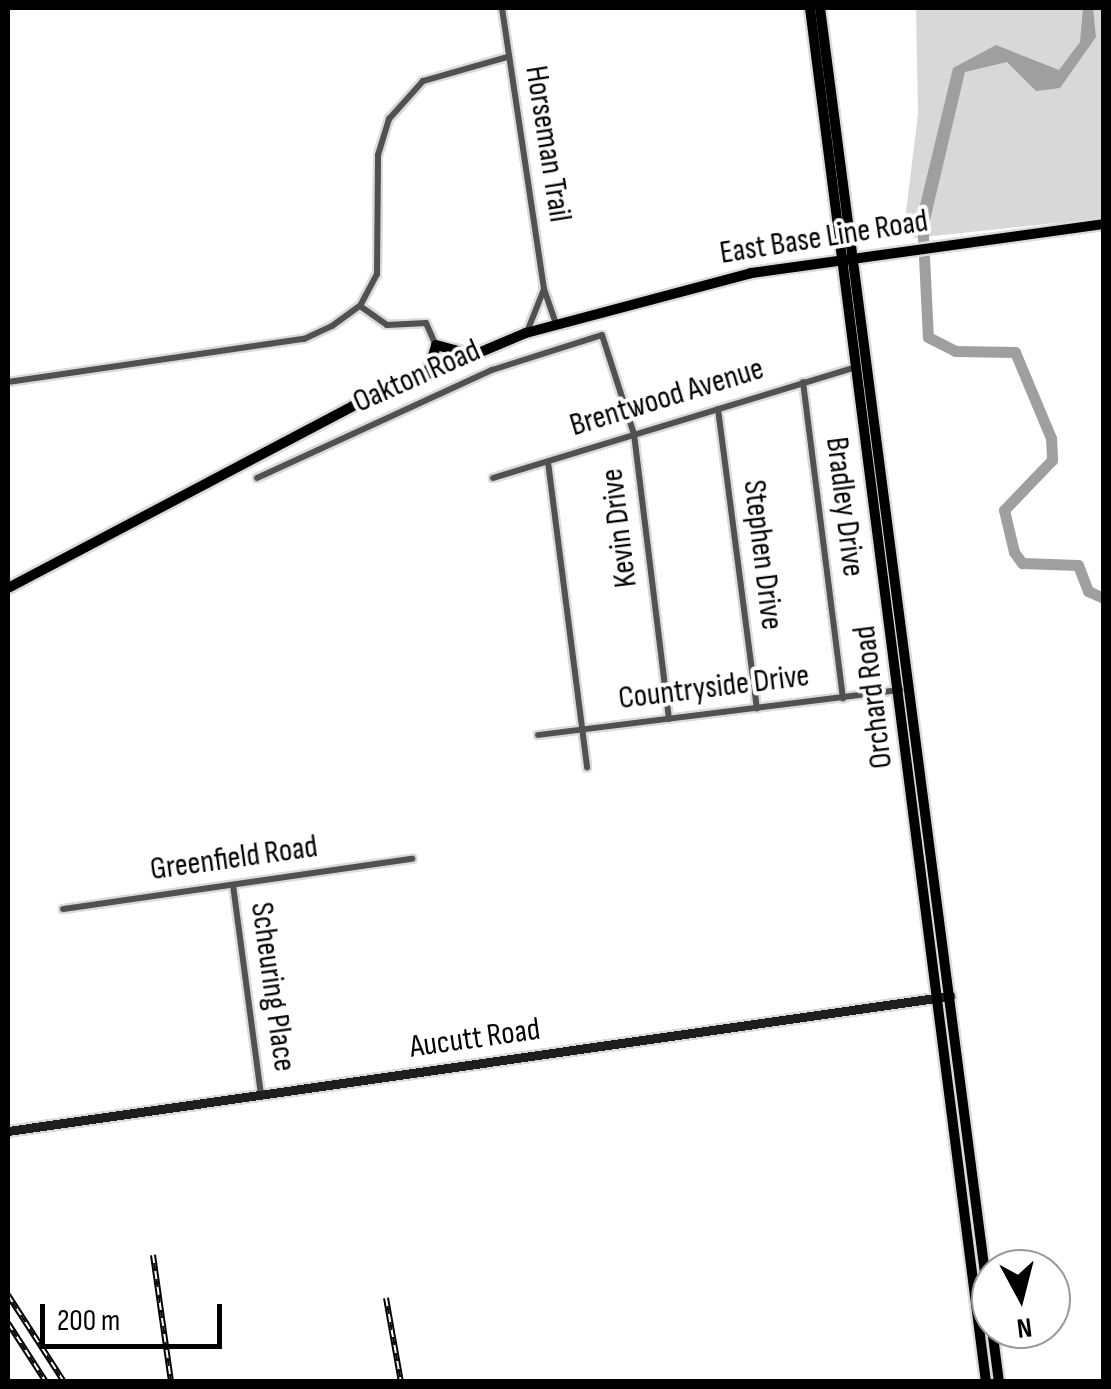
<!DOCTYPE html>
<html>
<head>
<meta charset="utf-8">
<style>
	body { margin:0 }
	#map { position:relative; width:1111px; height:1389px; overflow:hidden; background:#fff; font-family:"Sofia Sans Condensed",sans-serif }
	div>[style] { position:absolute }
	.green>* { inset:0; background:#d8d8d8 }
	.water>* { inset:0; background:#9f9f9f }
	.river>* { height:11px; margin:-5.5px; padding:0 5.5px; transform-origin:5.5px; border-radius:5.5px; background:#9f9f9f }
	.roads { filter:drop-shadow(2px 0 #dbdbdb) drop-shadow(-2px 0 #dbdbdb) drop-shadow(0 2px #dbdbdb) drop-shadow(0 -2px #dbdbdb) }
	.street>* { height:6px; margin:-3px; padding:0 3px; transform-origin:3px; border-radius:3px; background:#515151 }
	.secondary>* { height:9px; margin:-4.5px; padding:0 4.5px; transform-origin:4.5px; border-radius:4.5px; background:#1e1e1e }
	.primary>* { height:10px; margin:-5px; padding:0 5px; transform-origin:5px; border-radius:5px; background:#000 }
	.rail>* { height:6px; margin-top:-3px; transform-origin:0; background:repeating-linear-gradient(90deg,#fff 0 8px,#000 0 16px); box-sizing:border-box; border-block:2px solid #000 }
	span { translate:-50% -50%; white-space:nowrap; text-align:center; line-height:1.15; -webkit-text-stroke:8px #fff; paint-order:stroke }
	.street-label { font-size:32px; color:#000 }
	.frame { position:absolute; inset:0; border:10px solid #000; pointer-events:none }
	.north { position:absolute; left:971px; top:1249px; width:100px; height:100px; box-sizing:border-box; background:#fff; border:2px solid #999; border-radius:50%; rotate:173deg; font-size:28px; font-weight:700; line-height:40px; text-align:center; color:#000 }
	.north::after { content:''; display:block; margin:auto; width:35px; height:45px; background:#000; clip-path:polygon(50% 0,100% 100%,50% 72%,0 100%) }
	.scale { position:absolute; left:40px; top:1304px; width:182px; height:45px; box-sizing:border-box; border:5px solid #000; border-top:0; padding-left:12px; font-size:30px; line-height:35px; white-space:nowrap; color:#000; -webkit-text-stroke:8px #fff; paint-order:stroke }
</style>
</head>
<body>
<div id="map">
	<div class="green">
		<div style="clip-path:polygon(916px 8px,1103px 8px,1103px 218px,914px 238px,904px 228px,918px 114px)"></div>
	</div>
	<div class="water">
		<div style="clip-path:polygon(1083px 8px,1093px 8px,1096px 37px,1060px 88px,1036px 91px,1007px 62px,965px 72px,928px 229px,914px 230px,953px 68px,996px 45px,1059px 70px,1080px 42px)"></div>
	</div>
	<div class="river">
		<div style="left:922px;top:216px;width:121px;rotate:87.2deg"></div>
		<div style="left:928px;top:337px;width:30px;rotate:27deg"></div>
		<div style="left:955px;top:351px;width:60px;rotate:1deg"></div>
		<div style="left:1015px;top:352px;width:93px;rotate:67.3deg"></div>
		<div style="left:1051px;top:438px;width:22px;rotate:87deg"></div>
		<div style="left:1052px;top:460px;width:69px;rotate:133.8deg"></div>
		<div style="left:1004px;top:510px;width:43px;rotate:76.6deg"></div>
		<div style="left:1014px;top:552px;width:14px;rotate:54deg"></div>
		<div style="left:1022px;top:563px;width:56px;rotate:2deg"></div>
		<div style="left:1078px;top:565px;width:28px;rotate:69deg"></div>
		<div style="left:1088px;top:591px;width:17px;rotate:24deg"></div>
	</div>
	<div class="roads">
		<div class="street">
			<div style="left:502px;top:8px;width:284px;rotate:81.5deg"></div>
			<div style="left:544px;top:289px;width:46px;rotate:111.6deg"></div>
			<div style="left:544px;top:289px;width:37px;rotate:71deg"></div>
			<div style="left:360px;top:306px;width:33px;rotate:35deg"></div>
			<div style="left:387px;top:325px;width:39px;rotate:-3deg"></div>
			<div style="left:426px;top:323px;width:24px;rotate:66deg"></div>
			<div style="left:8px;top:382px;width:299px;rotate:-8.3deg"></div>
			<div style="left:304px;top:339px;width:31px;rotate:-25deg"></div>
			<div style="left:332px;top:326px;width:34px;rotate:-36deg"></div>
			<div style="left:360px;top:306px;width:36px;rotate:-62deg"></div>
			<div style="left:377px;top:274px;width:119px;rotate:-89.5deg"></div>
			<div style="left:378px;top:155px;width:38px;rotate:-73deg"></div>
			<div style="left:389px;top:119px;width:51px;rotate:-48.2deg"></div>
			<div style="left:423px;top:81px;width:87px;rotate:-15.9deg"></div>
			<div style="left:803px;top:382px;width:319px;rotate:82.8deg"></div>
			<div style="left:718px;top:409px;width:302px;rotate:82.6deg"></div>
			<div style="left:548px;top:462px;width:308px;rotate:82.7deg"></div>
			<div style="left:257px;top:478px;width:259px;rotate:-24.7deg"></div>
			<div style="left:492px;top:370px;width:115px;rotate:-17.7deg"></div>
			<div style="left:602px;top:335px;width:104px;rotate:72.1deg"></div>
			<div style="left:634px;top:434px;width:287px;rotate:83deg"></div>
			<div style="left:493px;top:478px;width:379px;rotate:-17deg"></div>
			<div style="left:538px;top:735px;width:365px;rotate:-7.1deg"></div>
			<div style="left:233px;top:885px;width:212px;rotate:82.4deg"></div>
			<div style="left:63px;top:909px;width:353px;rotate:-8.2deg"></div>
		</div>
		<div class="secondary">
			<div style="left:8px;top:1131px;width:952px;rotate:-8.16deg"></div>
		</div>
		<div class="primary">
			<div style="left:810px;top:8px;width:1385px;rotate:82.7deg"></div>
			<div style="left:820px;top:8px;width:1322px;rotate:82.57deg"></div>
			<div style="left:428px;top:372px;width:28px;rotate:-73deg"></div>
			<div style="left:436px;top:345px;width:31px;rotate:15deg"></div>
			<div style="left:8px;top:588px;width:390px;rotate:-27.8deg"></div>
			<div style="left:353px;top:406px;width:188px;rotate:-22.9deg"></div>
			<div style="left:526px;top:333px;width:233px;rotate:-14.9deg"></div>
			<div style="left:751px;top:273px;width:356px;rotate:-7.9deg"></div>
			<div style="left:992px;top:1329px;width:53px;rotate:82.5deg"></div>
		</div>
	</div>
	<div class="rail">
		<div style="left:153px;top:1255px;width:128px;rotate:81.9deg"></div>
		<div style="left:8px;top:1295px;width:103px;rotate:57.2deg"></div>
		<div style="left:386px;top:1298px;width:85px;rotate:79.9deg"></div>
		<div style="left:8px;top:1323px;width:70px;rotate:57.2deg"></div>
	</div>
	<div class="street-label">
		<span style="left:547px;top:144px;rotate:81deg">Horseman Trail</span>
		<span style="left:824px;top:238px;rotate:-9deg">East Base Line Road</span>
		<span style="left:417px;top:377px;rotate:-24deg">Oakton Road</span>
		<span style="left:667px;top:398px;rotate:-17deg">Brentwood Avenue</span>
		<span style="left:844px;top:507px;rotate:83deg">Bradley Drive</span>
		<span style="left:620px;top:528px;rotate:-97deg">Kevin Drive</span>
		<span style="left:762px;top:555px;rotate:83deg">Stephen Drive</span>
		<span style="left:714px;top:688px;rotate:-7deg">Countryside Drive</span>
		<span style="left:874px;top:697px;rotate:-97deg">Orchard Road</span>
		<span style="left:234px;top:859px;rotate:-8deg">Greenfield Road</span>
		<span style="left:272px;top:987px;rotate:82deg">Scheuring Place</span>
		<span style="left:475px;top:1039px;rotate:-8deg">Aucutt Road</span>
	</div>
	<div class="frame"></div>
	<div class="north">N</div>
	<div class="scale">200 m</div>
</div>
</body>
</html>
